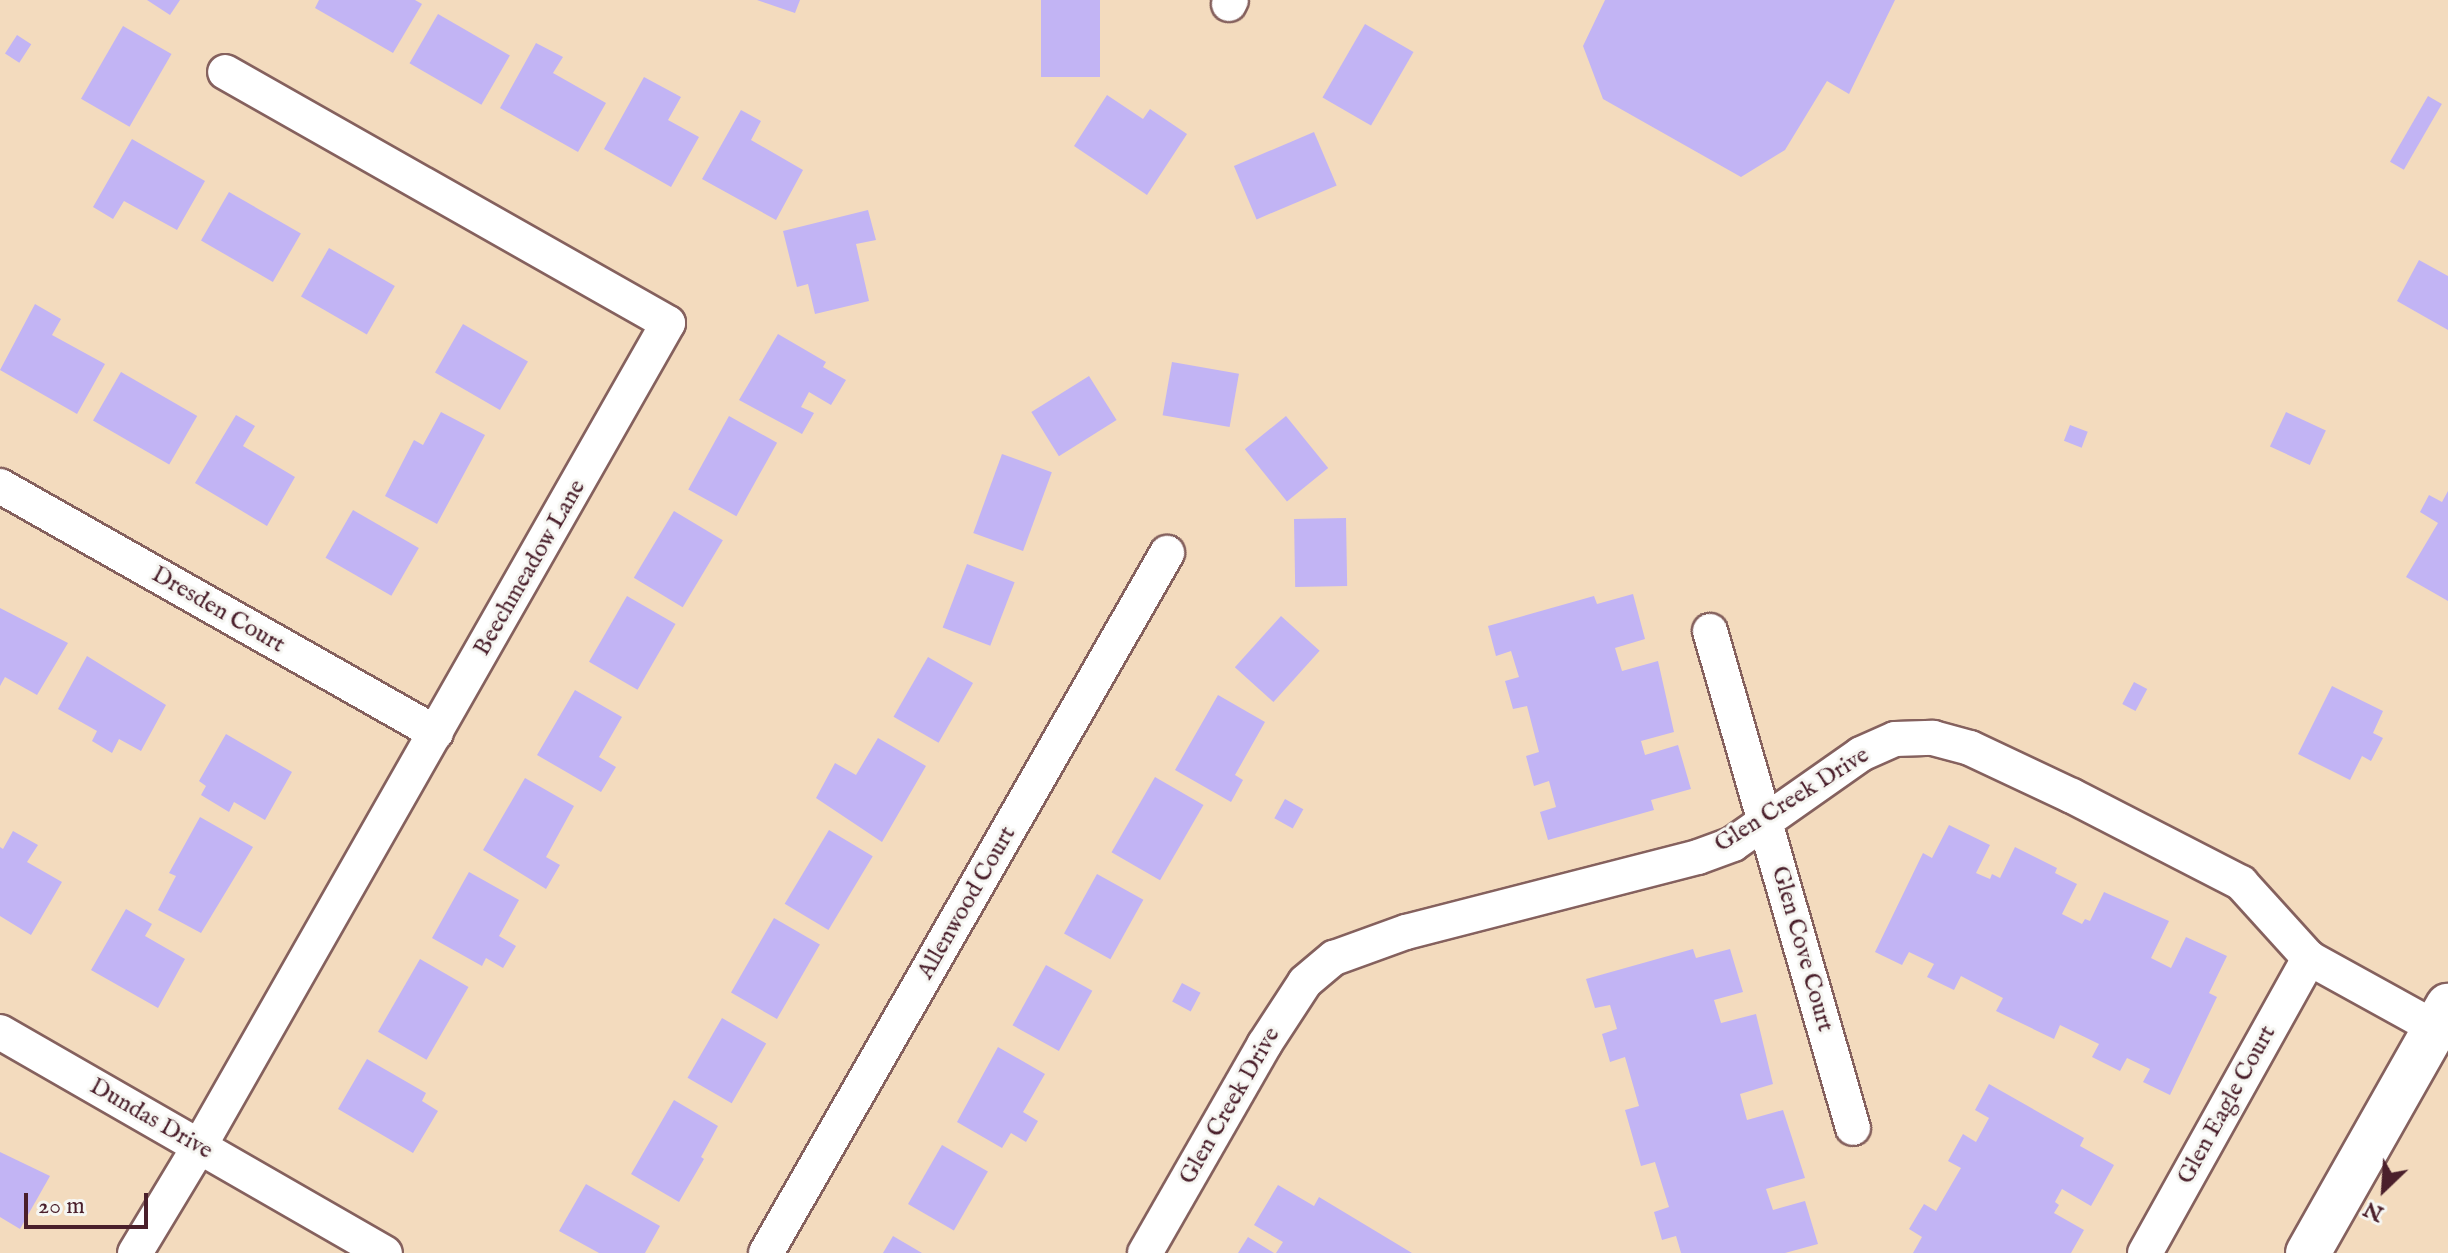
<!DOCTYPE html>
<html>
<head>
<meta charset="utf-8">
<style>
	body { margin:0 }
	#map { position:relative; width:2448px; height:1253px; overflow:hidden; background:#f3dbbe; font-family:"IM FELL English",serif }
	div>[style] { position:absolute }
	.building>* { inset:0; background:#c2b4f4; transform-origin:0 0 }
	.roads { filter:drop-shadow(2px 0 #85615e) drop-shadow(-2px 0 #85615e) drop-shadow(0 2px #85615e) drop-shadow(0 -2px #85615e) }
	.street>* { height:34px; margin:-17px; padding:0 17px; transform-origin:17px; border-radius:17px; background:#fff }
	.secondary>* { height:44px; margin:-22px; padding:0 22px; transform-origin:22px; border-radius:22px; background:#fff }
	span { translate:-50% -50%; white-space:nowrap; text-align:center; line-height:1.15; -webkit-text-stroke:6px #f6f6f2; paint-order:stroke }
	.street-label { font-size:24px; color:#4a1f2b }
	.north { position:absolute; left:2344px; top:1149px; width:80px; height:80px; -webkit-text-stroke:6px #f6f6f2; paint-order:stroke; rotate:205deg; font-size:22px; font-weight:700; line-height:32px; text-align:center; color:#4a1f2b }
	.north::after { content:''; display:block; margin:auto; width:28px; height:36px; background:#4a1f2b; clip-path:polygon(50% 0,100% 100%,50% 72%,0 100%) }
	.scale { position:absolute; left:24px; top:1193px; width:124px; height:36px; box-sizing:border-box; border:4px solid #4a1f2b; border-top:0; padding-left:10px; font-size:24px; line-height:28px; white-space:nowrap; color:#4a1f2b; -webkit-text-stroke:6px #f6f6f2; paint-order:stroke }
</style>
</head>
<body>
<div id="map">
	<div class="building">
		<div style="clip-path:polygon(147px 0,180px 0,170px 15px)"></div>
		<div style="clip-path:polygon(319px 0,415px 0,422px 4px,393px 53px,315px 8px)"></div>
		<div style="clip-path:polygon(757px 0,800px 0,795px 13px)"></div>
		<div style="left:1041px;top:0;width:59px;height:77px"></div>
		<div style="clip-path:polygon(1605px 0,1895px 0,1849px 94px,1827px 81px,1785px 150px,1741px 177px,1603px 99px,1583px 46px)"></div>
		<div style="left:438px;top:14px;width:83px;height:57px;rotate:30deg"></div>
		<div style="left:1365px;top:24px;width:56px;height:85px;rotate:30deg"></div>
		<div style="left:123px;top:26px;width:56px;height:84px;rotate:30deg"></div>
		<div style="left:17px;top:35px;width:17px;height:22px;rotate:33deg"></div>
		<div style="clip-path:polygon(536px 43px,563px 57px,553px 73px,606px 103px,578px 152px,500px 108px)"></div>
		<div style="clip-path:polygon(644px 77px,681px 97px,668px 120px,699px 137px,671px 187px,604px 149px)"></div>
		<div style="clip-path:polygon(1107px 95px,1143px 119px,1150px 109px,1187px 134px,1147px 195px,1074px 146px)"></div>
		<div style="left:2428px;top:96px;width:16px;height:76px;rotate:30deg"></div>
		<div style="clip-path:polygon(741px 110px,761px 121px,751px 140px,803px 170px,776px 220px,702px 179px)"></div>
		<div style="left:1314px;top:132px;width:58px;height:87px;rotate:67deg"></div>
		<div style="clip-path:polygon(132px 139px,205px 181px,177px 230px,124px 201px,113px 219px,93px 207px)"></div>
		<div style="left:229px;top:192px;width:83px;height:56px;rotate:30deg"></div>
		<div style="clip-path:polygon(868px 210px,876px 240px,856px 244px,869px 301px,815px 314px,808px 284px,797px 287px,783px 231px)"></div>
		<div style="left:329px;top:248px;width:76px;height:56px;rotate:30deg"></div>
		<div style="clip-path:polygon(2419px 260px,2448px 276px,2448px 330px,2397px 301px)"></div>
		<div style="clip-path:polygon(35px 304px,61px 319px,52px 335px,105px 364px,77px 414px,0 370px)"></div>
		<div style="left:463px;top:324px;width:75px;height:56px;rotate:30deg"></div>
		<div style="clip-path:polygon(778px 334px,826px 362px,823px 367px,846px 380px,831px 405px,809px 392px,801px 407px,814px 413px,802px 434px,739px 400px)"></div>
		<div style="left:1172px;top:362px;width:68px;height:54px;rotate:10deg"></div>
		<div style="left:121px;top:372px;width:88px;height:56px;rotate:30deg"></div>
		<div style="left:1089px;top:376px;width:52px;height:68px;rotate:58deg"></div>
		<div style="clip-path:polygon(441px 412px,485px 435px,437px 524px,385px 496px,414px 440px,423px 445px)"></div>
		<div style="left:2286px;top:412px;width:44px;height:38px;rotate:25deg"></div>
		<div style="clip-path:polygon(236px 415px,255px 426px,243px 446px,295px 477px,267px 526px,195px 483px)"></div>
		<div style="left:729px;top:416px;width:55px;height:84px;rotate:29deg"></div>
		<div style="left:1286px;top:416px;width:67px;height:53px;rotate:51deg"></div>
		<div style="left:2070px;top:425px;width:19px;height:17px;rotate:21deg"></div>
		<div style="left:1002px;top:454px;width:53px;height:84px;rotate:20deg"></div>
		<div style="clip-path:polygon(2448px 491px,2448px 601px,2406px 577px,2438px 523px,2420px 512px,2429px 495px,2442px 502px)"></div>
		<div style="left:353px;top:510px;width:76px;height:55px;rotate:30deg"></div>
		<div style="left:674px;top:511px;width:57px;height:78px;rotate:31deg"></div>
		<div style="left:1346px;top:518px;width:68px;height:52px;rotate:89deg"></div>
		<div style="left:967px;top:564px;width:51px;height:68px;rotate:21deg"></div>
		<div style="clip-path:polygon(1633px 594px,1645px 639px,1615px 648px,1622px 671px,1658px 661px,1674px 732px,1641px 741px,1645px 755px,1678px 745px,1691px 789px,1651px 800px,1654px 810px,1548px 840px,1540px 812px,1556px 807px,1549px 781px,1534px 786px,1526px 756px,1539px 752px,1527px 706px,1513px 709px,1505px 681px,1519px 677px,1511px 651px,1496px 656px,1488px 626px,1594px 596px,1597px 604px)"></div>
		<div style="left:627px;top:596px;width:56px;height:76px;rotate:30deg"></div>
		<div style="clip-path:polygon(0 608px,68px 643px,37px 695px,5px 677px,0 686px)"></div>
		<div style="left:1281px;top:616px;width:52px;height:69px;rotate:42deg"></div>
		<div style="clip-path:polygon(87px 656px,166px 705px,141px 751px,119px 739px,112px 753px,92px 741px,97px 731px,58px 709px)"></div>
		<div style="left:928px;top:657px;width:52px;height:69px;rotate:30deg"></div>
		<div style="left:2134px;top:682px;width:15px;height:25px;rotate:28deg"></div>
		<div style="clip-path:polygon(2332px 686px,2383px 711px,2373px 733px,2383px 738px,2371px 761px,2362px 756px,2350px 780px,2298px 754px)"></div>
		<div style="clip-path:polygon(575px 690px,622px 717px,599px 757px,616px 767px,601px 792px,537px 755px)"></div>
		<div style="clip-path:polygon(1218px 695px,1265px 722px,1235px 775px,1243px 780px,1231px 802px,1175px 770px)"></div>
		<div style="clip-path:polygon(226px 734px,292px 772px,265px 820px,234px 802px,229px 812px,201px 795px,206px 786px,199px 781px)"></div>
		<div style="clip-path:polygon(878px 738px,926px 766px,882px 842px,816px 798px,835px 763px,856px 775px)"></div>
		<div style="left:1155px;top:777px;width:56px;height:87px;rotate:30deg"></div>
		<div style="clip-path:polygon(525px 778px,574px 806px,546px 857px,560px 865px,546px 889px,483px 850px)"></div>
		<div style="left:1285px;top:799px;width:21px;height:22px;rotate:29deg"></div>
		<div style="clip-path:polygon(200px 817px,253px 847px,201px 933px,158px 910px,176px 876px,169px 873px)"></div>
		<div style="clip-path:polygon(1949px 825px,1990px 845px,1976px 873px,1990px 879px,1992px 874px,2000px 878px,2015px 847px,2057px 868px,2055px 873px,2077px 884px,2062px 914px,2082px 924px,2085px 919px,2090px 921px,2104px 892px,2169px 921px,2151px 958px,2171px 968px,2186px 937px,2227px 956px,2209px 993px,2217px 997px,2170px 1095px,2143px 1082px,2150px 1069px,2127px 1058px,2120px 1071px,2092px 1057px,2099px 1044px,2060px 1025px,2054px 1039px,1996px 1011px,2003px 998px,1961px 976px,1954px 990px,1927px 977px,1934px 964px,1909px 952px,1902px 965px,1875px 952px,1923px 853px,1932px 858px)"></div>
		<div style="left:829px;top:830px;width:51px;height:86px;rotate:31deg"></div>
		<div style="clip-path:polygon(13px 831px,38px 845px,27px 862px,62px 882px,31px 935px,0 916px,0 847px,3px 849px)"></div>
		<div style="clip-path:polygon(469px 872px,519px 900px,499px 936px,516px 946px,503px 968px,486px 958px,482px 966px,432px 938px)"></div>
		<div style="left:1097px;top:874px;width:53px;height:68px;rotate:29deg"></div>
		<div style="clip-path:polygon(126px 909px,152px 924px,145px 936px,185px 959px,158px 1008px,91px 970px)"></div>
		<div style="left:774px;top:918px;width:53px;height:86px;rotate:30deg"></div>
		<div style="clip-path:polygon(1693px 949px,1696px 958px,1730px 949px,1743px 992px,1714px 1000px,1721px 1023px,1756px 1014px,1773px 1084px,1740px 1094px,1747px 1120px,1783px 1110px,1805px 1178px,1766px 1189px,1773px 1210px,1805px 1201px,1818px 1244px,1785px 1253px,1681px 1253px,1676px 1236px,1662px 1240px,1654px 1212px,1669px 1207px,1655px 1162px,1641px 1166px,1625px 1110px,1639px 1106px,1625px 1057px,1610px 1062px,1602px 1034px,1617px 1029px,1610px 1005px,1595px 1008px,1586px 979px)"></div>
		<div style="left:420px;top:959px;width:56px;height:84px;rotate:30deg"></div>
		<div style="left:1046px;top:965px;width:53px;height:69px;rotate:29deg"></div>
		<div style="left:1182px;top:983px;width:21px;height:21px;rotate:28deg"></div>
		<div style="left:722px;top:1018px;width:51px;height:69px;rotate:30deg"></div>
		<div style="clip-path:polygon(998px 1047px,1045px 1074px,1023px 1112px,1038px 1121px,1026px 1142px,1011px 1133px,1002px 1148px,957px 1122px)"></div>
		<div style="clip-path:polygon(367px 1059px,426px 1093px,422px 1101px,438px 1111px,413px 1153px,338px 1109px)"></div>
		<div style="clip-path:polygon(1989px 1084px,2084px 1138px,2080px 1146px,2114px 1165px,2091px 1206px,2062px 1189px,2057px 1198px,2055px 1202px,2059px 1205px,2054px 1213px,2084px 1230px,2071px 1253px,1913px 1253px,1922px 1237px,1909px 1229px,1924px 1204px,1936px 1211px,1961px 1168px,1948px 1161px,1963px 1134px,1976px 1142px,1989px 1118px,1975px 1110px)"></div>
		<div style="clip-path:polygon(674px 1100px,718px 1126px,701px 1157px,704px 1159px,679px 1202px,631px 1174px)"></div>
		<div style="left:942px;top:1145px;width:53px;height:68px;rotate:30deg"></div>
		<div style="clip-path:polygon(0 1152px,50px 1176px,20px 1229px,0 1217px)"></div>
		<div style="clip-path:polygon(586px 1184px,660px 1226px,645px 1253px,599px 1253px,559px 1231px)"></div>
		<div style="clip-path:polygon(1278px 1185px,1314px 1206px,1319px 1197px,1412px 1253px,1276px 1253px,1283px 1242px,1254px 1225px)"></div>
		<div style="clip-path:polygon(893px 1236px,922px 1253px,883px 1253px)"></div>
		<div style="clip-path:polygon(1248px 1237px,1274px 1253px,1238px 1253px)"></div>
	</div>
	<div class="roads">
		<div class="street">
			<div style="left:1229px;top:4px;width:4px;rotate:-63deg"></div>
			<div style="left:0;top:486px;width:501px;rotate:29.53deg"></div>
			<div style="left:1710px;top:631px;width:517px;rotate:73.95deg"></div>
			<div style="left:0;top:1032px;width:444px;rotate:29.9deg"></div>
			<div style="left:135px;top:1253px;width:124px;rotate:-58.9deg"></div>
			<div style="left:199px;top:1147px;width:948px;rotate:-60.35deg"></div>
			<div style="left:668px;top:323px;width:509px;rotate:-150.46deg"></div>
			<div style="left:766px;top:1253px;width:807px;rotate:-60.19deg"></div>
			<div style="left:1145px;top:1253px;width:240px;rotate:-60.2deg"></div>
			<div style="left:1264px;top:1045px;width:75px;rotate:-56.9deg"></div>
			<div style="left:1305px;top:982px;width:38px;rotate:-40deg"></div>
			<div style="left:1334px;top:958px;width:77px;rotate:-19.9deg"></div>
			<div style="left:1406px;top:932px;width:301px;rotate:-14.4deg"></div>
			<div style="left:1698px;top:857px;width:37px;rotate:-20deg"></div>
			<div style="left:1733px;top:844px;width:156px;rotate:-35.1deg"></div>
			<div style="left:1861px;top:754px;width:37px;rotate:-24deg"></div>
			<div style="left:1895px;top:739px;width:38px;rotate:-2deg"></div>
			<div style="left:1933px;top:738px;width:38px;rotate:15deg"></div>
			<div style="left:1970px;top:748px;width:113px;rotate:25.2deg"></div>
			<div style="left:2072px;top:796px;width:190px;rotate:27.2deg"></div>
			<div style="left:2241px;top:883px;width:101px;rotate:47.8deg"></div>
			<div style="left:2309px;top:958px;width:145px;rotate:28.9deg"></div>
			<div style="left:2145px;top:1253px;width:338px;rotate:-60.9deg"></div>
		</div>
		<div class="secondary">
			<div style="left:2308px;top:1253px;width:284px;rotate:-60.5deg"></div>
		</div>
	</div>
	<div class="street-label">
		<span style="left:530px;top:568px;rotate:-60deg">Beechmeadow Lane</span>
		<span style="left:218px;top:610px;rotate:30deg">Dresden Court</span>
		<span style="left:1792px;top:800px;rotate:-32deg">Glen Creek Drive</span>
		<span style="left:967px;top:903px;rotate:-60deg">Allenwood Court</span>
		<span style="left:1802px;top:949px;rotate:74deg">Glen Cove Court</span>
		<span style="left:2227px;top:1105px;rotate:-61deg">Glen Eagle Court</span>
		<span style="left:1230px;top:1106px;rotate:-60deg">Glen Creek Drive</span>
		<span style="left:151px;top:1119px;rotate:30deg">Dundas Drive</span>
	</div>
	<div class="north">N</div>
	<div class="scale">20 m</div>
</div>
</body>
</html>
